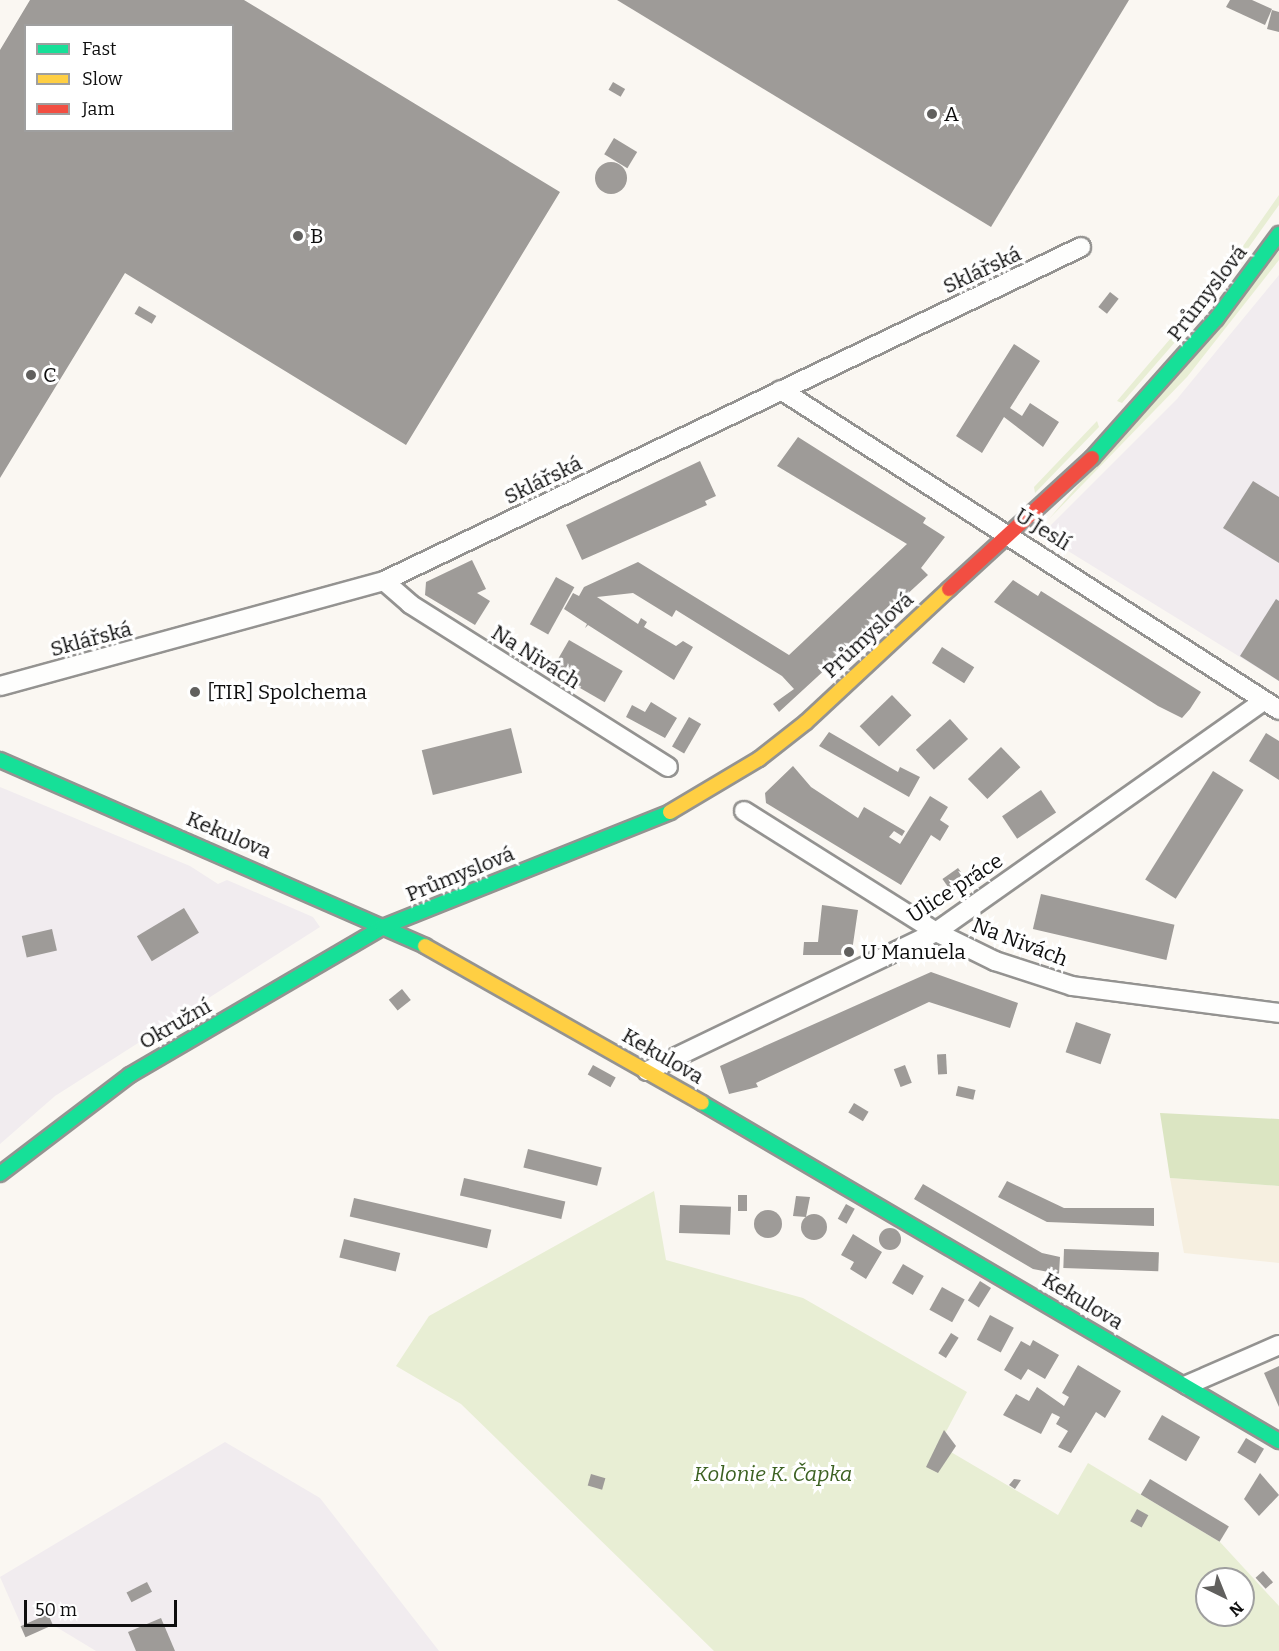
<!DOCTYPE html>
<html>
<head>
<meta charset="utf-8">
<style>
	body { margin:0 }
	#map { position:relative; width:1279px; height:1651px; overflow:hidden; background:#faf7f2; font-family:Bitter,serif }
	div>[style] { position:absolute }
	.industrial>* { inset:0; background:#f1ecef }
	.farmland>* { inset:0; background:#f6efe0 }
	.green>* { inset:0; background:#e8eed4 }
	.forest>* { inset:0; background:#dbe5c2 }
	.building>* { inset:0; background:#9e9b98; transform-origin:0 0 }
	.round { border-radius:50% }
	.roads { filter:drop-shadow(2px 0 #949391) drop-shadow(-2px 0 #949391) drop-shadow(0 2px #949391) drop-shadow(0 -2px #949391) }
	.street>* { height:18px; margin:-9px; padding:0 9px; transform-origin:9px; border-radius:9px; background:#fefefd }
	.fast>* { height:14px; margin:-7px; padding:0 7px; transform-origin:7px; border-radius:7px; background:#16e098 }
	.slow>* { height:14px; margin:-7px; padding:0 7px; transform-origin:7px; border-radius:7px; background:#ffcf43 }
	.jam>* { height:14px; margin:-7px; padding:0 7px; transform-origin:7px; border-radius:7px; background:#f24e42 }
	.dots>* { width:16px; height:16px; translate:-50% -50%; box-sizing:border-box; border:3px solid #fff; border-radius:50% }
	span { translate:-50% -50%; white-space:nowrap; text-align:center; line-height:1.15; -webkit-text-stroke:6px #fff; paint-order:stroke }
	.poi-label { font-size:21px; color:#0e0e0e }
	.left { translate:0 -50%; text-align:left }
	.street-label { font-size:21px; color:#0e0e0e }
	.park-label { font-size:21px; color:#3c6122; font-style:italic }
	.legend { position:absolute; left:24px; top:24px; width:210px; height:108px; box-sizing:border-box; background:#fff; border:2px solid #9f9f9f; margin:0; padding:8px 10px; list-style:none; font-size:18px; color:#0e0e0e }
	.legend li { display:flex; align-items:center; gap:12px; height:30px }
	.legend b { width:30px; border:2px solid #9f9f9f }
	.north { position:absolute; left:1195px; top:1567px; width:60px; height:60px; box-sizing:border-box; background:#fff; border:2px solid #9f9f9f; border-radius:50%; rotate:137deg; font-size:16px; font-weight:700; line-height:24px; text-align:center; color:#0e0e0e }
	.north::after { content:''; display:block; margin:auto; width:21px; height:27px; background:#61605e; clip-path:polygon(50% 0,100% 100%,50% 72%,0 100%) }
	.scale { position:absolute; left:24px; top:1600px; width:153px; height:27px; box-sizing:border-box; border:3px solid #0e0e0e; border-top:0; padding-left:8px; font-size:18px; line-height:21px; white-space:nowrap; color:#0e0e0e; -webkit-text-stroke:4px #fff; paint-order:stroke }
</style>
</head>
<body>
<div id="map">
	<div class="industrial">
		<div style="clip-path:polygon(1279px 275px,1279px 681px,1047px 538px,1048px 528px,1177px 399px)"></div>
		<div style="clip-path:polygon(0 787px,190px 866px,218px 884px,227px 880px,313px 917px,320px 927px,55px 1096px,0 1144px)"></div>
		<div style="clip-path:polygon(225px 1442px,320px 1498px,439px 1651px,96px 1651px,53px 1625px,26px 1636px,0 1577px)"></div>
	</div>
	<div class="farmland">
		<div style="clip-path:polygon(1170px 1178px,1279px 1186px,1279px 1263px,1184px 1253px)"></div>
	</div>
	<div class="green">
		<div style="clip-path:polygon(1279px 195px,1279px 205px,1209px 303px,1122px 403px,1117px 401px,1212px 290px)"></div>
		<div style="clip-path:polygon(1279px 251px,1279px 260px,1187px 377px,1049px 519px)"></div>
		<div style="clip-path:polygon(1097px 421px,1099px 427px,1035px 493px,1034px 487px)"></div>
		<div style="clip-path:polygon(evenodd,654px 1191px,666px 1260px,803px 1298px,967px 1392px,939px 1445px,1058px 1515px,1088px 1463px,1220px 1542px,1279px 1606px,1279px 1651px,714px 1651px,461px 1404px,396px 1366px,429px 1316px,654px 1191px,1207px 1579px,1243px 1579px,1243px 1615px,1207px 1615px,1207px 1579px)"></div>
	</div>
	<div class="forest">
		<div style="clip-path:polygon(1160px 1113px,1279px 1119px,1279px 1186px,1170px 1178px)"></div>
	</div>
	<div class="building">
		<div style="clip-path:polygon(evenodd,30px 0,244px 0,560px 192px,406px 445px,125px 273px,0 478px,0 50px,30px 0,26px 26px,232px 26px,232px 130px,26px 130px,26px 26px)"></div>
		<div style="clip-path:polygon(617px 0,1129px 0,991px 227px)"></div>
		<div style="clip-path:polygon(1230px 0,1252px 0,1272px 9px,1265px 25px,1226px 7px)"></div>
		<div style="clip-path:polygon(1272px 10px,1279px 12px,1279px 32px,1267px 29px)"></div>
		<div style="left:613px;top:82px;width:14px;height:9px;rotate:30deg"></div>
		<div style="left:614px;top:138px;width:27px;height:19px;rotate:31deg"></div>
		<div class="round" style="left:595px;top:162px;width:32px;height:32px"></div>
		<div style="left:1110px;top:292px;width:11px;height:19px;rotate:38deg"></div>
		<div style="left:139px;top:306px;width:20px;height:9px;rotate:30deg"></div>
		<div style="clip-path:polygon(1014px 344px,1040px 361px,1010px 408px,1022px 416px,1030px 403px,1059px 422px,1043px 447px,1004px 417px,982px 453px,956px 436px)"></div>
		<div style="clip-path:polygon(798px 437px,926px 518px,923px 523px,945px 537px,921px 568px,928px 575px,779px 712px,773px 704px,794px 689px,782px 676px,676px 610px,672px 617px,633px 593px,597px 597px,638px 624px,641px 618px,647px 622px,644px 627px,676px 646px,683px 641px,693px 647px,674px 680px,588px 625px,585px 628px,587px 624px,564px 609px,573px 593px,579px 596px,584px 587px,638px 562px,789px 655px,907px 544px,777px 466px)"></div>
		<div style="clip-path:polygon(700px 461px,716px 496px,705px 501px,707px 505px,582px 560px,566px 525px)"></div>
		<div style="clip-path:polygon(1253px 481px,1279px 497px,1279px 563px,1223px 528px)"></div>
		<div style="clip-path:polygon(472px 560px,486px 589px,477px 593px,490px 601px,475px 625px,425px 595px,426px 582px)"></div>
		<div style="left:556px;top:577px;width:21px;height:54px;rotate:29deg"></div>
		<div style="clip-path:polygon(1013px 580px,1038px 596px,1041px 591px,1201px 692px,1190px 709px,1182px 718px,1158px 706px,994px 602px)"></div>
		<div style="clip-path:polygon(1276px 599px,1279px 601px,1279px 681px,1240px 656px)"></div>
		<div style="left:569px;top:640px;width:62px;height:36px;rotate:30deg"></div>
		<div style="left:942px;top:647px;width:38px;height:19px;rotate:32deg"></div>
		<div style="left:892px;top:695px;width:28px;height:45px;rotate:46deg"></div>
		<div style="clip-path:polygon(651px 702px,677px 718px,665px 738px,626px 717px,632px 705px,645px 712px)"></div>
		<div style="left:689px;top:717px;width:14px;height:34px;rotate:30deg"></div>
		<div style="left:950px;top:719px;width:27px;height:46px;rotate:48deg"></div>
		<div style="left:511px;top:728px;width:46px;height:92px;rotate:76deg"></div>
		<div style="clip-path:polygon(829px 732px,898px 772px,900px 767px,920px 777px,909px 797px,819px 746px)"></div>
		<div style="clip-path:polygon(1266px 733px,1279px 741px,1279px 780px,1249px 761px)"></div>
		<div style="left:1001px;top:747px;width:28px;height:46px;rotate:46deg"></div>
		<div style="clip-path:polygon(793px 766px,811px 787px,858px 818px,864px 807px,905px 831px,902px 836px,894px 831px,889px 837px,900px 844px,930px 796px,948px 807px,940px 820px,949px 826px,940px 841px,931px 835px,901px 885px,766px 803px,765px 793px)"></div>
		<div style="left:1213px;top:771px;width:36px;height:128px;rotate:32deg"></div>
		<div style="left:1041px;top:790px;width:27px;height:47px;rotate:56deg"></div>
		<div style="left:958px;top:868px;width:16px;height:19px;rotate:55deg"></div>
		<div style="left:1041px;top:894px;width:137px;height:36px;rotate:13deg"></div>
		<div style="clip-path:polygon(822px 905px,858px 910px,852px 951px,846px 955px,803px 955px,804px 942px,818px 942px)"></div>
		<div style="left:184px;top:908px;width:29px;height:55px;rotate:59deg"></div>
		<div style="left:52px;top:929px;width:22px;height:31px;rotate:77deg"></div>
		<div style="clip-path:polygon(931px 972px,1018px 1003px,1010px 1028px,929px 1002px,756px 1083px,758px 1087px,729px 1094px,720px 1066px)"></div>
		<div style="left:402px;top:989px;width:14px;height:17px;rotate:51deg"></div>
		<div style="left:1076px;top:1022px;width:37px;height:32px;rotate:19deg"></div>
		<div style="left:946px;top:1054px;width:20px;height:9px;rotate:87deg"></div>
		<div style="left:593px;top:1065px;width:26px;height:11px;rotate:29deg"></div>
		<div style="left:905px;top:1065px;width:19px;height:12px;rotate:69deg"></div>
		<div style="left:958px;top:1086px;width:18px;height:10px;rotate:13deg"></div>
		<div style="left:854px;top:1103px;width:17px;height:11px;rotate:31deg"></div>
		<div style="left:528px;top:1149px;width:76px;height:19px;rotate:14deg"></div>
		<div style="left:464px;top:1178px;width:104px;height:18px;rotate:13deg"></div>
		<div style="clip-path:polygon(1007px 1181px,1064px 1208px,1154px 1208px,1154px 1226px,1047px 1222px,998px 1197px)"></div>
		<div style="clip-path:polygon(923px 1184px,1042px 1253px,1060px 1257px,1059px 1274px,1033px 1269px,914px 1199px)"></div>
		<div style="left:738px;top:1195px;width:9px;height:16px"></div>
		<div style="clip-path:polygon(796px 1196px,810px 1197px,806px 1217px,793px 1216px)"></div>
		<div style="left:354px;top:1198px;width:141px;height:19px;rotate:13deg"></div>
		<div style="left:846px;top:1204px;width:10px;height:17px;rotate:29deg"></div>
		<div style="left:680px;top:1205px;width:51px;height:28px;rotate:2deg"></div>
		<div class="round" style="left:754px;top:1210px;width:28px;height:28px"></div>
		<div class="round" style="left:801px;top:1214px;width:26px;height:26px"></div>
		<div class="round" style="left:879px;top:1228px;width:22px;height:22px"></div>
		<div style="clip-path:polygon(853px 1234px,882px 1252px,866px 1279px,850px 1269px,854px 1262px,841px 1255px)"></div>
		<div style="left:344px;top:1239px;width:58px;height:19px;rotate:14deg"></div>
		<div style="left:1064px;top:1249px;width:95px;height:19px;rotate:2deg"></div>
		<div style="left:903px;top:1264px;width:24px;height:22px;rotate:30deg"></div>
		<div style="left:980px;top:1281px;width:13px;height:23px;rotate:32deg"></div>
		<div style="left:942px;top:1287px;width:26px;height:26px;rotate:29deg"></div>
		<div style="left:990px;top:1315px;width:27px;height:28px;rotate:28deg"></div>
		<div style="left:951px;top:1333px;width:9px;height:24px;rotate:32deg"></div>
		<div style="clip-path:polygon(1033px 1340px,1059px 1355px,1045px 1379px,1028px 1369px,1021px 1380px,1004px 1370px,1021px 1341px,1030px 1346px)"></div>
		<div style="clip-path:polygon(1078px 1365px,1121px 1391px,1105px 1418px,1096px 1412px,1071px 1453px,1058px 1447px,1068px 1431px,1056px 1424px,1060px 1417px,1052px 1413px,1041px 1434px,1003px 1415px,1016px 1394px,1029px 1401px,1037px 1387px,1064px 1406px,1069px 1397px,1062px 1393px)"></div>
		<div style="clip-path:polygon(1279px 1366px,1279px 1407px,1264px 1373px)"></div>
		<div style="left:1162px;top:1415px;width:44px;height:28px;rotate:30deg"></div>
		<div style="clip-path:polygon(944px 1430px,956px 1446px,938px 1473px,926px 1467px)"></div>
		<div style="left:1246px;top:1438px;width:21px;height:17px;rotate:31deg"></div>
		<div style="clip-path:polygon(1260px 1473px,1279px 1495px,1259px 1516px,1244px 1499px)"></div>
		<div style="left:591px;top:1474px;width:15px;height:12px;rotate:16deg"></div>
		<div style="clip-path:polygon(1014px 1479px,1021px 1480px,1015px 1489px,1009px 1485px)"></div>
		<div style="left:1150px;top:1479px;width:92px;height:18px;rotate:31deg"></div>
		<div style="left:1137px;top:1509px;width:13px;height:14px;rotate:29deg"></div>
		<div style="left:1263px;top:1571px;width:15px;height:10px;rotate:48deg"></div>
		<div style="left:147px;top:1582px;width:11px;height:23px;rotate:63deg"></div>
		<div style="left:48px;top:1614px;width:12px;height:30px;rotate:66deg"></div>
		<div style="clip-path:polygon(161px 1618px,175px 1651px,136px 1651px,128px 1632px)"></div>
	</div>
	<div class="roads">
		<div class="street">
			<div style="left:781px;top:390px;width:592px;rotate:32.72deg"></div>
			<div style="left:384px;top:581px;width:35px;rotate:41deg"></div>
			<div style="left:410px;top:604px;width:305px;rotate:32.3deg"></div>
			<div style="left:0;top:686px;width:398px;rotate:-15.3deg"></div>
			<div style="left:384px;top:581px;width:773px;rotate:-25.6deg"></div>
			<div style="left:744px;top:811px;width:227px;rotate:32.2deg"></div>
			<div style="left:936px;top:932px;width:66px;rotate:26.2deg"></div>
			<div style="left:995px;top:961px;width:81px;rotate:18deg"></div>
			<div style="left:1072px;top:986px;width:209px;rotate:7.4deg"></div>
			<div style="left:647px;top:1071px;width:321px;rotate:-25.7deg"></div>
			<div style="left:936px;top:932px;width:400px;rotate:-35.2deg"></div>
			<div style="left:1187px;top:1385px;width:100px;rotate:-23.5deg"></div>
		</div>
		<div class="fast">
			<div style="left:1092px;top:458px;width:186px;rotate:-48.3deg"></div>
			<div style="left:1216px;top:319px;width:106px;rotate:-53.5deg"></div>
			<div style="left:0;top:760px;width:464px;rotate:23.6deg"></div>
			<div style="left:702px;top:1103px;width:669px;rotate:30.36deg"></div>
			<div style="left:0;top:1174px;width:163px;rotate:-37.3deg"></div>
			<div style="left:130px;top:1075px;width:293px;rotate:-30.3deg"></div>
			<div style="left:383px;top:927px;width:309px;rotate:-21.8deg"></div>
		</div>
		<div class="slow">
			<div style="left:670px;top:812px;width:104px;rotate:-30.8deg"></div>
			<div style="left:759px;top:759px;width:60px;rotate:-38.2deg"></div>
			<div style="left:806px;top:722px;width:195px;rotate:-42.9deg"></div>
			<div style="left:425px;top:946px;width:318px;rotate:29.5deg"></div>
		</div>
		<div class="jam">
			<div style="left:949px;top:589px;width:194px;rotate:-42.5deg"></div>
		</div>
	</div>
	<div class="dots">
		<div style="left:932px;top:114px;background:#61605e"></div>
		<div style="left:298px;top:236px;background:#61605e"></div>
		<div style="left:31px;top:375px;background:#61605e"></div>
		<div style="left:195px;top:692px;background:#61605e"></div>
		<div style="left:849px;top:952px;background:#61605e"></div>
	</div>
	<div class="poi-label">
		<span class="left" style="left:944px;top:114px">A</span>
		<span class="left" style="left:310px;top:236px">B</span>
		<span class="left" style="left:43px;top:375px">C</span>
		<span class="left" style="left:207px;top:692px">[TIR] Spolchema</span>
		<span class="left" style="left:861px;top:952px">U Manuela</span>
	</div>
	<div class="street-label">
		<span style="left:982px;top:270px;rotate:-25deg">Sklářská</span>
		<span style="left:1207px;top:293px;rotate:-52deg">Průmyslová</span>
		<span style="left:543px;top:480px;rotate:-26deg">Sklářská</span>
		<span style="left:1043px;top:529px;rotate:32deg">U Jeslí</span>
		<span style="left:868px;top:635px;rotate:-43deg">Průmyslová</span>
		<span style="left:91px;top:639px;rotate:-15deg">Sklářská</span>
		<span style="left:536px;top:657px;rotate:32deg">Na Nivách</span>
		<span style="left:229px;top:835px;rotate:23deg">Kekulova</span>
		<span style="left:460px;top:874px;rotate:-22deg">Průmyslová</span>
		<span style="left:955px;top:888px;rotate:-33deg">Ulice práce</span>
		<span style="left:1020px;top:942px;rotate:21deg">Na Nivách</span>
		<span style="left:175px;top:1024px;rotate:-30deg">Okružní</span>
		<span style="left:663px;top:1056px;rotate:30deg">Kekulova</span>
		<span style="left:1083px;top:1301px;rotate:31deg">Kekulova</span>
	</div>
	<div class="park-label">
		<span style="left:773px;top:1474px">Kolonie K. Čapka</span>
	</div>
	<ul class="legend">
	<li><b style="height:8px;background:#16e098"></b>Fast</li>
	<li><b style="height:8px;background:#ffcf43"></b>Slow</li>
	<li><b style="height:8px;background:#f24e42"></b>Jam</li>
	</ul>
	<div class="north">N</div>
	<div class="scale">50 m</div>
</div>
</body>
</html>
